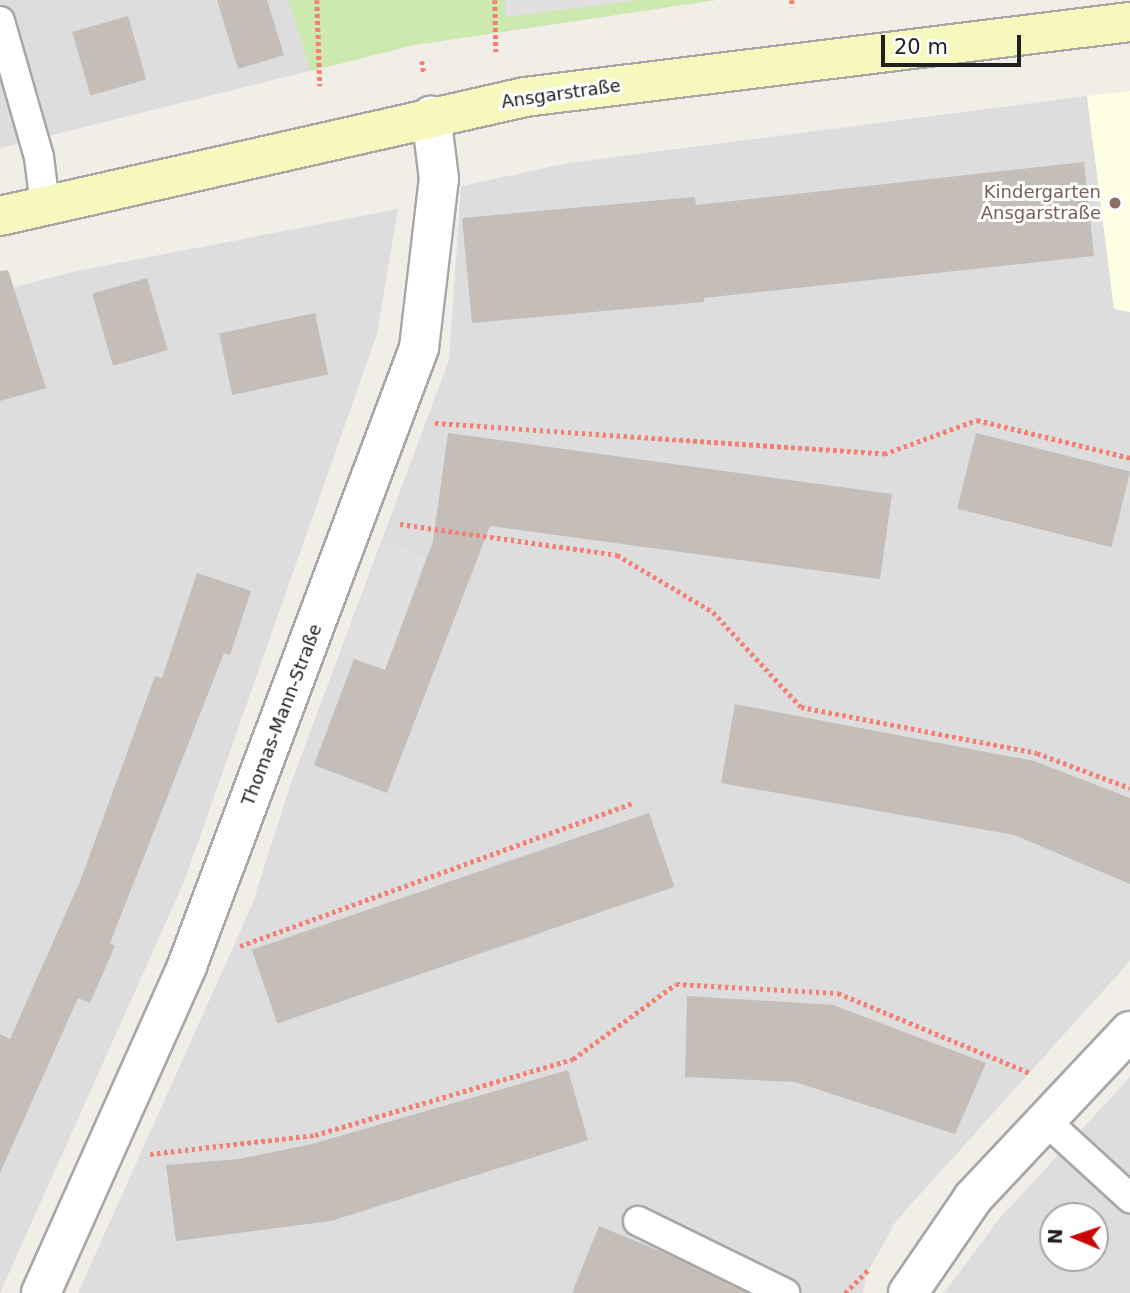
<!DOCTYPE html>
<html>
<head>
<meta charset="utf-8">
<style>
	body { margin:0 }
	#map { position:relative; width:1130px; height:1293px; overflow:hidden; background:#f1ede7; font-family:"DejaVu Sans",sans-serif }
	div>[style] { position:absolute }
	.residential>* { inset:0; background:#dedddd }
	.education>* { inset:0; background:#fefee2 }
	.grass>* { inset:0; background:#cce9af }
	.parking>* { inset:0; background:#e0e0e0; transform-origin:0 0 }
	.building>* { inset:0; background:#c5bdb7; transform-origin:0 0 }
	.path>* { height:4.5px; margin-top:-2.25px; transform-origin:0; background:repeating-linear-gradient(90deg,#f67f73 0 3.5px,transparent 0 7px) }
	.roads { filter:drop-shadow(2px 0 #a7a7a7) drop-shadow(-2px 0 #a7a7a7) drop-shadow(0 2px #a7a7a7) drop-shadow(0 -2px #a7a7a7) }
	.lane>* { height:28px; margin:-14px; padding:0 14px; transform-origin:14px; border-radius:14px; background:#fff }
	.street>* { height:38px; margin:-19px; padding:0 19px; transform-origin:19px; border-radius:19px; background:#fff }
	.secondary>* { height:38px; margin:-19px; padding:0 19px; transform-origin:19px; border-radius:19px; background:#f6f8be }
	.dots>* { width:19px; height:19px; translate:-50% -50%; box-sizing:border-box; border:4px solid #fff; border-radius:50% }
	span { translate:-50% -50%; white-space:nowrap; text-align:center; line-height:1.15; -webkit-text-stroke:6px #fff; paint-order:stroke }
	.street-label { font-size:18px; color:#202020 }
	.education-label { font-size:18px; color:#785e54 }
	.right { translate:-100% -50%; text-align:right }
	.north { position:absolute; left:1039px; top:1202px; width:70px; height:70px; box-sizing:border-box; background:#fff; border:2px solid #a6a6a6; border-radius:50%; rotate:272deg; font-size:19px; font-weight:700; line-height:28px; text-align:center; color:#202020 }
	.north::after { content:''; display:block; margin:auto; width:24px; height:32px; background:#cb0607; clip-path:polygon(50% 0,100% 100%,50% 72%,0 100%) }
	.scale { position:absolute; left:881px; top:35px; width:140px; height:32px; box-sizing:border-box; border:4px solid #202020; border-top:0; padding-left:9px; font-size:21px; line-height:24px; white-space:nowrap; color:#202020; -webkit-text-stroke:5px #fff; paint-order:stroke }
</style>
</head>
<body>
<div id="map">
	<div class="residential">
		<div style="clip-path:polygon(0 0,716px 0,414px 45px,0 148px)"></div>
		<div style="clip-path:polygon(1087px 96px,1114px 308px,1130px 312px,1130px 961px,896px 1221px,867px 1273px,863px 1293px,78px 1293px,252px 905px,290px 786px,449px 360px,461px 186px,569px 163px)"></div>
		<div style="clip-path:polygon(398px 209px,377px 334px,184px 882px,0 1293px,0 291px,77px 271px)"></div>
		<div style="clip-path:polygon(evenodd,1130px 1077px,1130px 1293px,944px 1293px,1000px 1218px,1130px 1077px,1053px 1216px,1095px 1216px,1095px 1258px,1053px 1258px,1053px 1216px)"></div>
	</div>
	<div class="education">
		<div style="clip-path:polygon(1130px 91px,1130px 312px,1114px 309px,1087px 96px)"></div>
	</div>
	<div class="grass">
		<div style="clip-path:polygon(288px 0,716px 0,414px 45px,311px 71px)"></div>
	</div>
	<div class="parking">
		<div style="clip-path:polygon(505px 0,640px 0,505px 17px)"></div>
		<div style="left:384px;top:541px;width:93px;height:120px;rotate:21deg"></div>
	</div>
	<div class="building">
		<div style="clip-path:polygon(217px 0,267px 0,284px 55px,238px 69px)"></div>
		<div style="left:128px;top:16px;width:66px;height:58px;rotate:74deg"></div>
		<div style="clip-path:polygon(1084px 162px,1094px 256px,704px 298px,704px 302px,472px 323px,462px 218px,695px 197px,696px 205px)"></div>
		<div style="clip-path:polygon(8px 270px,46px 388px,0 401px,0 271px)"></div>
		<div style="left:147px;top:278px;width:75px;height:57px;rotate:74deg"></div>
		<div style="left:315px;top:313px;width:63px;height:98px;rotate:78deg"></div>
		<div style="clip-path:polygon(448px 433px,892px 494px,880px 579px,490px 526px,387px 793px,314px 765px,354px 659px,385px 670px,433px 541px)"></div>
		<div style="left:976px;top:433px;width:159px;height:78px;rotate:14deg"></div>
		<div style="clip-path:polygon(197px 573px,251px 591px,230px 655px,224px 653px,110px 943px,115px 946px,90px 1003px,78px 998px,0 1173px,0 1034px,10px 1039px,81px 879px,155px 676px,162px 678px)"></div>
		<div style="clip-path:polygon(735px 704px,1034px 761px,1130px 798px,1130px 884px,1014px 835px,721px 783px)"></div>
		<div style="left:649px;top:813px;width:78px;height:420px;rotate:71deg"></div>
		<div style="clip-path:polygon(687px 996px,833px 1005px,986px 1063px,955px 1134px,795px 1082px,685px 1077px)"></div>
		<div style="clip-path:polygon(568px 1070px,588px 1140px,331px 1221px,176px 1241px,166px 1165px,239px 1159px,312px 1144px)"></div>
		<div style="clip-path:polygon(599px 1226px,672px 1256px,747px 1293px,572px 1293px)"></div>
	</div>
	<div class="path">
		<div style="left:317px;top:0;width:86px;rotate:88deg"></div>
		<div style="left:495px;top:0;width:52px;rotate:88.9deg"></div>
		<div style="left:792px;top:0;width:7px;rotate:90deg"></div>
		<div style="left:422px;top:61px;width:13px;rotate:81deg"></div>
		<div style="left:435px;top:423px;width:450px;rotate:3.9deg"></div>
		<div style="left:884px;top:454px;width:99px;rotate:-20.1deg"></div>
		<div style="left:977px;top:420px;width:158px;rotate:13.9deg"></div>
		<div style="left:400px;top:524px;width:219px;rotate:8.1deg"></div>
		<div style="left:617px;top:555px;width:112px;rotate:30.7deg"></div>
		<div style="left:713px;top:612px;width:129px;rotate:47.2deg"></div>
		<div style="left:801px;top:707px;width:240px;rotate:11deg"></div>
		<div style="left:1037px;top:753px;width:99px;rotate:20.6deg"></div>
		<div style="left:240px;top:946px;width:417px;rotate:-20deg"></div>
		<div style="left:150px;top:1154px;width:166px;rotate:-6.6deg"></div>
		<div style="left:315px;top:1135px;width:269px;rotate:-16.4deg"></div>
		<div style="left:573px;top:1059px;width:127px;rotate:-36.1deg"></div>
		<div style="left:676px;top:984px;width:162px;rotate:3.2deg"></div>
		<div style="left:838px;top:993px;width:208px;rotate:22.6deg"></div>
		<div style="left:845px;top:1293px;width:34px;rotate:-45deg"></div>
	</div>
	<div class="roads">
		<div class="lane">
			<div style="left:0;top:21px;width:141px;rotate:74deg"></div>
			<div style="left:39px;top:157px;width:48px;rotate:82.9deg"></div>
			<div style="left:1047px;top:1122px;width:113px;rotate:42.5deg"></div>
			<div style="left:638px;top:1221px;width:164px;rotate:26.1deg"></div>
		</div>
		<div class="street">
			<div style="left:41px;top:1293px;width:358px;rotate:-65.9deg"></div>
			<div style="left:187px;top:966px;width:660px;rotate:-69.42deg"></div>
			<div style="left:419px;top:348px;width:170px;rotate:-83.3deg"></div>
			<div style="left:439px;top:179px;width:64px;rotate:-97.1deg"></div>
			<div style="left:908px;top:1293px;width:115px;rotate:-55.6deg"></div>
			<div style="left:973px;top:1198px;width:229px;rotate:-46.8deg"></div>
		</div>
		<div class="secondary">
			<div style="left:0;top:216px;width:538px;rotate:-12.77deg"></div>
			<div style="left:525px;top:97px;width:610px;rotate:-7.07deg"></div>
		</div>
	</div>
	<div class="dots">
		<div style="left:1115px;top:203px;background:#8d6e63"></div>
	</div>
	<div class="street-label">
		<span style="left:561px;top:94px;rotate:-8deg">Ansgarstraße</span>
		<span style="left:282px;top:715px;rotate:-69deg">Thomas-Mann-Straße</span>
	</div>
	<div class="education-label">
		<span class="right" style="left:1101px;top:203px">Kindergarten<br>Ansgarstraße</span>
	</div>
	<div class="north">N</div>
	<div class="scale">20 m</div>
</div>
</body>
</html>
